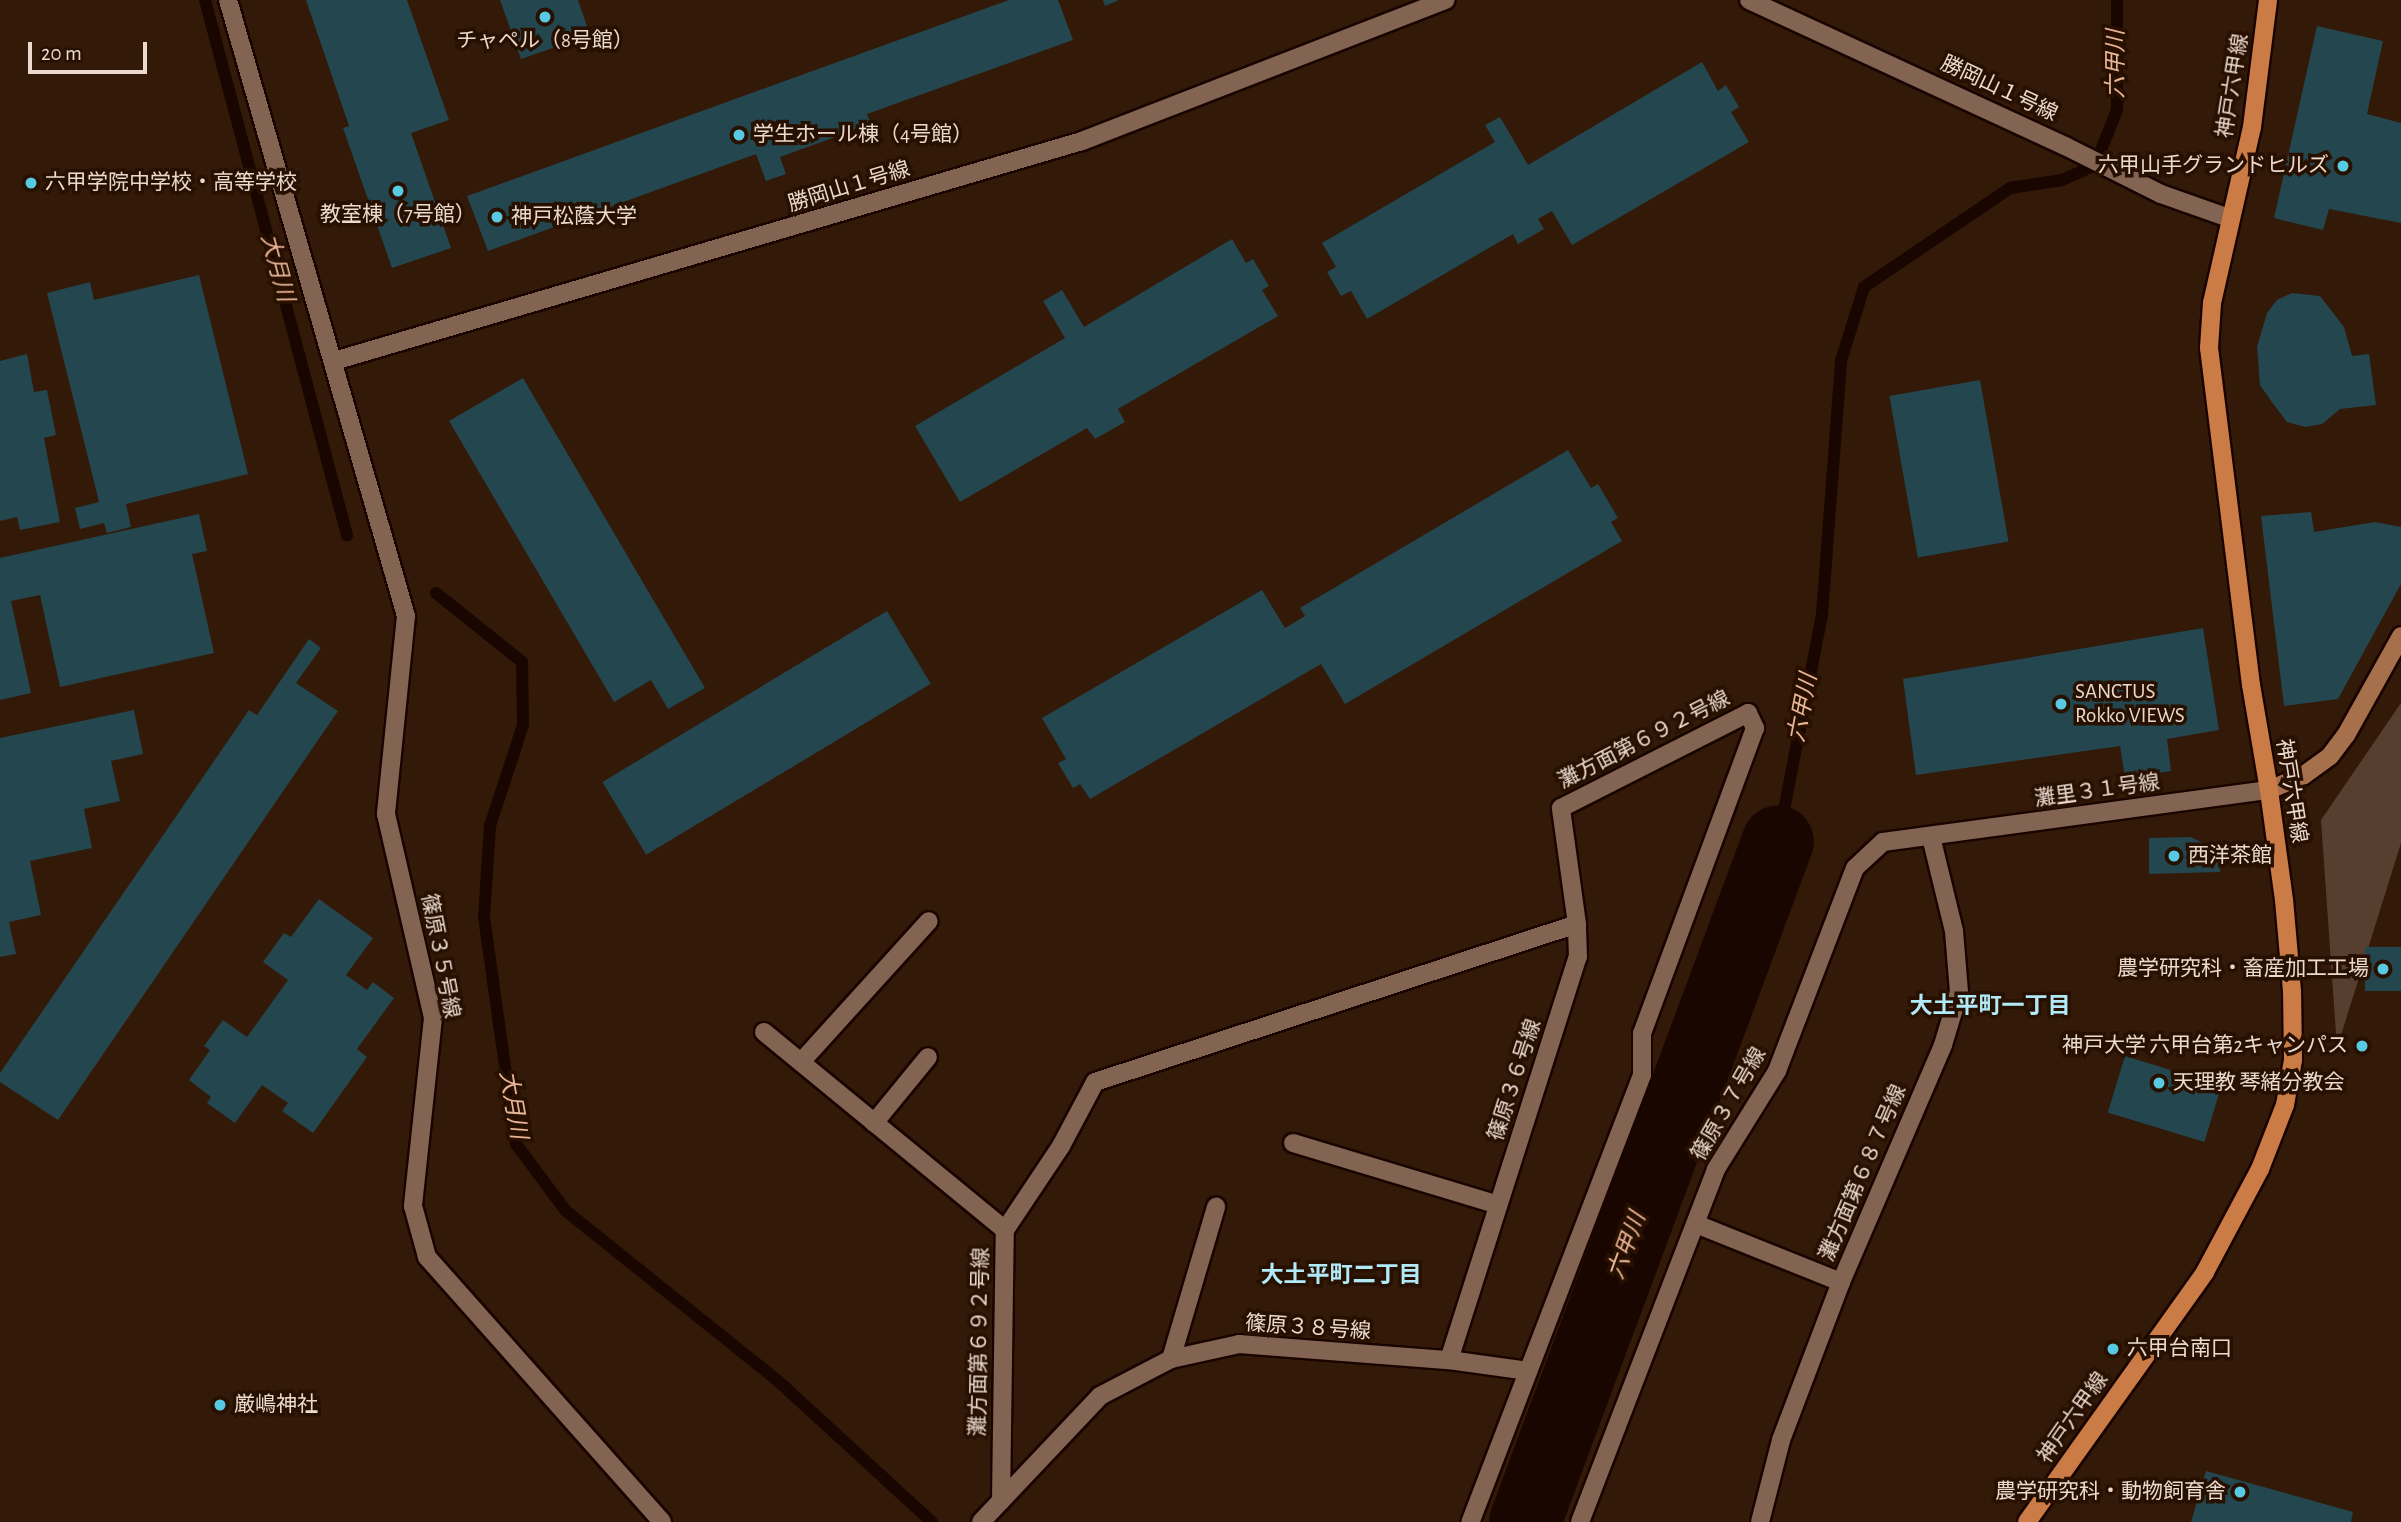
<!DOCTYPE html>
<html>
<head>
<meta charset="utf-8">
<style>
	body { margin:0 }
	#map { position:relative; width:2401px; height:1522px; overflow:hidden; background:#321908; font-family:"Alegreya Sans","Noto Sans JP",sans-serif }
	div>[style] { position:absolute }
	.forest>* { inset:0; background:#573f30 }
	.stream>* { height:12px; margin:-6px; padding:0 6px; transform-origin:6px; border-radius:6px; background:#190600 }
	.river>* { height:72px; margin:-36px; padding:0 36px; transform-origin:36px; border-radius:36px; background:#190600 }
	.building>* { inset:0; background:#24464e; transform-origin:0 0 }
	.roads { filter:drop-shadow(2px 0 #190400) drop-shadow(-2px 0 #190400) drop-shadow(0 2px #190400) drop-shadow(0 -2px #190400) }
	.street>* { height:18px; margin:-9px; padding:0 9px; transform-origin:9px; border-radius:9px; background:#836452 }
	.secondary>* { height:18px; margin:-9px; padding:0 9px; transform-origin:9px; border-radius:9px; background:#a7704c }
	.primary>* { height:18px; margin:-9px; padding:0 9px; transform-origin:9px; border-radius:9px; background:#ca7b46 }
	.dots>* { width:19px; height:19px; translate:-50% -50%; box-sizing:border-box; border:4px solid #281001; border-radius:50% }
	span { translate:-50% -50%; white-space:nowrap; text-align:center; line-height:1.15; -webkit-text-stroke:7px #281001; paint-order:stroke }
	.poi-label { font-size:21px; color:#ebd9ce }
	.left { translate:0 -50%; text-align:left }
	.right { translate:-100% -50%; text-align:right }
	.street-label { font-size:21px; color:#ebd9ce }
	.water-label { font-size:23px; color:#e8b596; font-style:italic }
	.neighbourhood-label { font-size:23px; color:#b1e9f7; font-weight:700 }
	.scale { position:absolute; left:28px; top:42px; width:119px; height:32px; box-sizing:border-box; border:4px solid #ebd9ce; border-top:0; padding-left:9px; font-size:21px; line-height:24px; white-space:nowrap; color:#ebd9ce; -webkit-text-stroke:5px #281001; paint-order:stroke }
</style>
</head>
<body>
<div id="map">
	<div class="forest">
		<div style="clip-path:polygon(2401px 703px,2401px 843px,2337px 1048px,2321px 820px)"></div>
	</div>
	<div class="stream">
		<div style="left:205px;top:0;width:554px;rotate:75.14deg"></div>
		<div style="left:436px;top:593px;width:110px;rotate:38.7deg"></div>
		<div style="left:522px;top:662px;width:63px;rotate:89.1deg"></div>
		<div style="left:523px;top:725px;width:106px;rotate:108.1deg"></div>
		<div style="left:490px;top:826px;width:91px;rotate:93.8deg"></div>
		<div style="left:484px;top:917px;width:229px;rotate:82deg"></div>
		<div style="left:516px;top:1144px;width:84px;rotate:53.3deg"></div>
		<div style="left:566px;top:1211px;width:270px;rotate:38.7deg"></div>
		<div style="left:777px;top:1380px;width:210px;rotate:42.5deg"></div>
		<div style="left:1778px;top:841px;width:230px;rotate:-79deg"></div>
		<div style="left:1822px;top:615px;width:255px;rotate:-85.7deg"></div>
		<div style="left:1841px;top:361px;width:77px;rotate:-72.7deg"></div>
		<div style="left:1864px;top:287px;width:176px;rotate:-34.1deg"></div>
		<div style="left:2010px;top:188px;width:53px;rotate:-8.7deg"></div>
		<div style="left:2062px;top:180px;width:36px;rotate:-24deg"></div>
		<div style="left:2095px;top:165px;width:59px;rotate:-68.2deg"></div>
		<div style="left:2117px;top:110px;width:110px;rotate:-90deg"></div>
	</div>
	<div class="river">
		<div style="left:1525px;top:1522px;width:726px;rotate:-69.62deg"></div>
	</div>
	<div class="building">
		<div style="clip-path:polygon(306px 0,407px 0,449px 120px,411px 133px,451px 248px,392px 268px,343px 128px,349px 126px)"></div>
		<div style="clip-path:polygon(500px 0,578px 0,590px 35px,521px 59px)"></div>
		<div style="clip-path:polygon(1009px 0,1058px 0,1073px 40px,867px 114px,871px 124px,780px 157px,786px 174px,766px 181px,756px 154px,488px 251px,467px 196px)"></div>
		<div style="clip-path:polygon(1103px 0,1119px 0,1105px 6px)"></div>
		<div style="clip-path:polygon(2317px 26px,2383px 41px,2367px 114px,2401px 123px,2401px 223px,2329px 209px,2323px 230px,2274px 218px)"></div>
		<div style="clip-path:polygon(1702px 62px,1718px 91px,1726px 85px,1739px 107px,1731px 112px,1749px 142px,1572px 245px,1552px 211px,1538px 219px,1544px 229px,1518px 244px,1513px 234px,1367px 319px,1351px 291px,1341px 296px,1327px 272px,1336px 267px,1322px 243px,1495px 142px,1485px 125px,1500px 117px,1528px 165px)"></div>
		<div style="clip-path:polygon(1232px 239px,1246px 263px,1253px 259px,1269px 286px,1262px 290px,1278px 316px,1118px 409px,1125px 422px,1095px 439px,1087px 428px,960px 502px,915px 426px,1065px 338px,1043px 301px,1062px 290px,1084px 327px)"></div>
		<div style="clip-path:polygon(199px 275px,248px 474px,126px 504px,131px 527px,107px 533px,104px 523px,80px 529px,75px 508px,99px 502px,47px 293px,90px 282px,94px 300px)"></div>
		<div style="clip-path:polygon(2292px 293px,2320px 296px,2344px 327px,2352px 356px,2369px 354px,2376px 405px,2340px 409px,2322px 424px,2305px 427px,2287px 422px,2274px 405px,2260px 385px,2257px 347px,2267px 313px,2277px 300px)"></div>
		<div style="clip-path:polygon(27px 354px,34px 392px,47px 390px,56px 435px,44px 438px,60px 522px,20px 530px,17px 517px,0 521px,0 361px)"></div>
		<div style="clip-path:polygon(523px 378px,705px 688px,668px 709px,651px 680px,614px 702px,449px 421px)"></div>
		<div style="left:1980px;top:380px;width:164px;height:92px;rotate:80deg"></div>
		<div style="clip-path:polygon(1568px 450px,1591px 488px,1598px 484px,1618px 518px,1611px 522px,1622px 541px,1345px 704px,1321px 664px,1090px 799px,1080px 784px,1073px 788px,1058px 763px,1066px 759px,1042px 718px,1262px 590px,1285px 628px,1305px 616px,1300px 608px)"></div>
		<div style="clip-path:polygon(2311px 512px,2314px 532px,2375px 522px,2401px 527px,2401px 584px,2338px 699px,2284px 706px,2261px 516px)"></div>
		<div style="clip-path:polygon(199px 514px,207px 551px,192px 554px,214px 653px,60px 687px,40px 595px,11px 601px,31px 693px,0 700px,0 558px)"></div>
		<div style="left:887px;top:611px;width:85px;height:332px;rotate:59deg"></div>
		<div style="clip-path:polygon(2203px 628px,2219px 730px,2167px 739px,2171px 771px,2125px 778px,2120px 746px,1916px 775px,1903px 679px)"></div>
		<div style="clip-path:polygon(309px 639px,321px 648px,296px 683px,338px 711px,58px 1120px,0 1082px,0 1073px,249px 710px,257px 715px)"></div>
		<div style="clip-path:polygon(134px 710px,143px 754px,111px 761px,120px 801px,84px 809px,92px 848px,30px 861px,41px 915px,9px 922px,16px 954px,0 957px,0 738px)"></div>
		<div style="clip-path:polygon(2190px 837px,2208px 845px,2220px 861px,2220px 872px,2149px 874px,2149px 838px)"></div>
		<div style="clip-path:polygon(319px 899px,373px 938px,346px 975px,367px 990px,373px 982px,394px 998px,357px 1049px,367px 1057px,313px 1133px,282px 1111px,288px 1103px,262px 1085px,235px 1123px,207px 1103px,211px 1097px,189px 1080px,210px 1050px,204px 1046px,223px 1020px,247px 1037px,288px 980px,263px 962px,284px 933px,291px 937px)"></div>
		<div style="left:2365px;top:947px;width:36px;height:44px"></div>
		<div style="left:2125px;top:1056px;width:101px;height:59px;rotate:17deg"></div>
		<div style="clip-path:polygon(2206px 1471px,2353px 1512px,2351px 1522px,2191px 1522px)"></div>
	</div>
	<div class="roads">
		<div class="street">
			<div style="left:228px;top:0;width:641px;rotate:73.88deg"></div>
			<div style="left:406px;top:616px;width:199px;rotate:95.8deg"></div>
			<div style="left:386px;top:814px;width:209px;rotate:77deg"></div>
			<div style="left:433px;top:1018px;width:189px;rotate:96.1deg"></div>
			<div style="left:413px;top:1206px;width:53px;rotate:74.6deg"></div>
			<div style="left:427px;top:1257px;width:354px;rotate:48.4deg"></div>
			<div style="left:1749px;top:0;width:348px;rotate:24.8deg"></div>
			<div style="left:2065px;top:146px;width:107px;rotate:26.6deg"></div>
			<div style="left:2161px;top:194px;width:72px;rotate:19.4deg"></div>
			<div style="left:334px;top:361px;width:780px;rotate:-16.39deg"></div>
			<div style="left:1082px;top:141px;width:390px;rotate:-21.2deg"></div>
			<div style="left:764px;top:1032px;width:312px;rotate:39.4deg"></div>
			<div style="left:801px;top:1062px;width:190px;rotate:-47.8deg"></div>
			<div style="left:874px;top:1123px;width:85px;rotate:-50.7deg"></div>
			<div style="left:1293px;top:1143px;width:214px;rotate:16.8deg"></div>
			<div style="left:1696px;top:1224px;width:156px;rotate:21.8deg"></div>
			<div style="left:1171px;top:1359px;width:159px;rotate:-73.5deg"></div>
			<div style="left:1449px;top:1360px;width:423px;rotate:-72.3deg"></div>
			<div style="left:1578px;top:957px;width:33px;rotate:-92deg"></div>
			<div style="left:1577px;top:924px;width:117px;rotate:-97.9deg"></div>
			<div style="left:1561px;top:808px;width:210px;rotate:-26.9deg"></div>
			<div style="left:1748px;top:713px;width:17px;rotate:65deg"></div>
			<div style="left:1755px;top:728px;width:325px;rotate:110.3deg"></div>
			<div style="left:1642px;top:1033px;width:42px;rotate:90deg"></div>
			<div style="left:1642px;top:1075px;width:479px;rotate:111deg"></div>
			<div style="left:1001px;top:1501px;width:271px;rotate:-89.2deg"></div>
			<div style="left:1005px;top:1230px;width:101px;rotate:-56.3deg"></div>
			<div style="left:1061px;top:1146px;width:72px;rotate:-62deg"></div>
			<div style="left:1095px;top:1082px;width:507px;rotate:-18.15deg"></div>
			<div style="left:981px;top:1522px;width:173px;rotate:-46.6deg"></div>
			<div style="left:1100px;top:1396px;width:80px;rotate:-27.5deg"></div>
			<div style="left:1171px;top:1359px;width:70px;rotate:-12.4deg"></div>
			<div style="left:1239px;top:1344px;width:211px;rotate:4.4deg"></div>
			<div style="left:1449px;top:1360px;width:80px;rotate:7.9deg"></div>
			<div style="left:1580px;top:1522px;width:378px;rotate:-68.9deg"></div>
			<div style="left:1716px;top:1169px;width:115px;rotate:-58.1deg"></div>
			<div style="left:1777px;top:1071px;width:217px;rotate:-69deg"></div>
			<div style="left:1855px;top:868px;width:38px;rotate:-43deg"></div>
			<div style="left:1883px;top:842px;width:389px;rotate:-7.7deg"></div>
			<div style="left:1760px;top:1522px;width:85px;rotate:-75.6deg"></div>
			<div style="left:1781px;top:1440px;width:169px;rotate:-69.2deg"></div>
			<div style="left:1841px;top:1282px;width:258px;rotate:-66.7deg"></div>
			<div style="left:1943px;top:1045px;width:55px;rotate:-73.2deg"></div>
			<div style="left:1959px;top:992px;width:61px;rotate:-94.7deg"></div>
			<div style="left:1954px;top:931px;width:97px;rotate:-103.7deg"></div>
		</div>
		<div class="secondary">
			<div style="left:2269px;top:790px;width:38px;rotate:-23deg"></div>
			<div style="left:2304px;top:775px;width:32px;rotate:-36deg"></div>
			<div style="left:2330px;top:756px;width:26px;rotate:-53deg"></div>
			<div style="left:2346px;top:735px;width:113px;rotate:-60.9deg"></div>
		</div>
		<div class="primary">
			<div style="left:2027px;top:1522px;width:307px;rotate:-54.5deg"></div>
			<div style="left:2205px;top:1272px;width:117px;rotate:-61.9deg"></div>
			<div style="left:2260px;top:1169px;width:69px;rotate:-68.7deg"></div>
			<div style="left:2285px;top:1105px;width:46px;rotate:-79.9deg"></div>
			<div style="left:2293px;top:1060px;width:69px;rotate:-90.8deg"></div>
			<div style="left:2292px;top:991px;width:91px;rotate:-95deg"></div>
			<div style="left:2284px;top:900px;width:111px;rotate:-97.8deg"></div>
			<div style="left:2269px;top:790px;width:107px;rotate:-99.7deg"></div>
			<div style="left:2251px;top:685px;width:340px;rotate:-97.1deg"></div>
			<div style="left:2209px;top:348px;width:45px;rotate:-86.2deg"></div>
			<div style="left:2212px;top:303px;width:180px;rotate:-77.2deg"></div>
			<div style="left:2252px;top:127px;width:128px;rotate:-82.8deg"></div>
		</div>
	</div>
	<div class="dots">
		<div style="left:545px;top:17px;background:#57c9e2"></div>
		<div style="left:739px;top:135px;background:#57c9e2"></div>
		<div style="left:2343px;top:166px;background:#57c9e2"></div>
		<div style="left:31px;top:183px;background:#57c9e2"></div>
		<div style="left:398px;top:191px;background:#57c9e2"></div>
		<div style="left:497px;top:217px;background:#57c9e2"></div>
		<div style="left:2061px;top:704px;background:#57c9e2"></div>
		<div style="left:2174px;top:856px;background:#57c9e2"></div>
		<div style="left:2383px;top:969px;background:#57c9e2"></div>
		<div style="left:2362px;top:1046px;background:#57c9e2"></div>
		<div style="left:2159px;top:1083px;background:#57c9e2"></div>
		<div style="left:2113px;top:1349px;background:#57c9e2"></div>
		<div style="left:220px;top:1405px;background:#57c9e2"></div>
		<div style="left:2240px;top:1492px;background:#57c9e2"></div>
	</div>
	<div class="poi-label">
		<span style="left:545px;top:41px">チャペル（8号館）</span>
		<span class="left" style="left:753px;top:135px">学生ホール棟（4号館）</span>
		<span class="right" style="left:2329px;top:166px">六甲山手グランドヒルズ</span>
		<span class="left" style="left:45px;top:183px">六甲学院中学校・高等学校</span>
		<span style="left:398px;top:215px">教室棟（7号館）</span>
		<span class="left" style="left:511px;top:217px">神戸松蔭大学</span>
		<span class="left" style="left:2075px;top:704px">SANCTUS<br>Rokko VIEWS</span>
		<span class="left" style="left:2188px;top:856px">西洋茶館</span>
		<span class="right" style="left:2369px;top:969px">農学研究科・畜産加工工場</span>
		<span class="right" style="left:2348px;top:1046px">神戸大学 六甲台第2キャンパス</span>
		<span class="left" style="left:2173px;top:1083px">天理教 琴緒分教会</span>
		<span class="left" style="left:2127px;top:1349px">六甲台南口</span>
		<span class="left" style="left:234px;top:1405px">厳嶋神社</span>
		<span class="right" style="left:2226px;top:1492px">農学研究科・動物飼育舎</span>
	</div>
	<div class="street-label">
		<span style="left:2233px;top:86px;rotate:-81deg">神戸六甲線</span>
		<span style="left:1999px;top:89px;rotate:25deg">勝岡山１号線</span>
		<span style="left:849px;top:187px;rotate:-17deg">勝岡山１号線</span>
		<span style="left:1644px;top:740px;rotate:-27deg">灘方面第６９２号線</span>
		<span style="left:2097px;top:791px;rotate:-8deg">灘里３１号線</span>
		<span style="left:2291px;top:791px;rotate:81deg">神戸六甲線</span>
		<span style="left:440px;top:956px;rotate:79deg">篠原３５号線</span>
		<span style="left:1515px;top:1080px;rotate:-72deg">篠原３６号線</span>
		<span style="left:1729px;top:1104px;rotate:-60deg">篠原３７号線</span>
		<span style="left:1863px;top:1173px;rotate:-67deg">灘方面第６８７号線</span>
		<span style="left:1308px;top:1328px;rotate:4deg">篠原３８号線</span>
		<span style="left:980px;top:1342px;rotate:-89deg">灘方面第６９２号線</span>
		<span style="left:2073px;top:1418px;rotate:-55deg">神戸六甲線</span>
	</div>
	<div class="water-label">
		<span style="left:2117px;top:64px;rotate:-90deg">六甲川</span>
		<span style="left:276px;top:268px;rotate:75deg">大月川</span>
		<span style="left:1804px;top:708px;rotate:-79deg">六甲川</span>
		<span style="left:512px;top:1105px;rotate:80deg">大月川</span>
		<span style="left:1628px;top:1246px;rotate:-70deg">六甲川</span>
	</div>
	<div class="neighbourhood-label">
		<span style="left:1990px;top:1007px">大土平町一丁目</span>
		<span style="left:1341px;top:1276px">大土平町二丁目</span>
	</div>
	<div class="scale">20 m</div>
</div>
</body>
</html>
